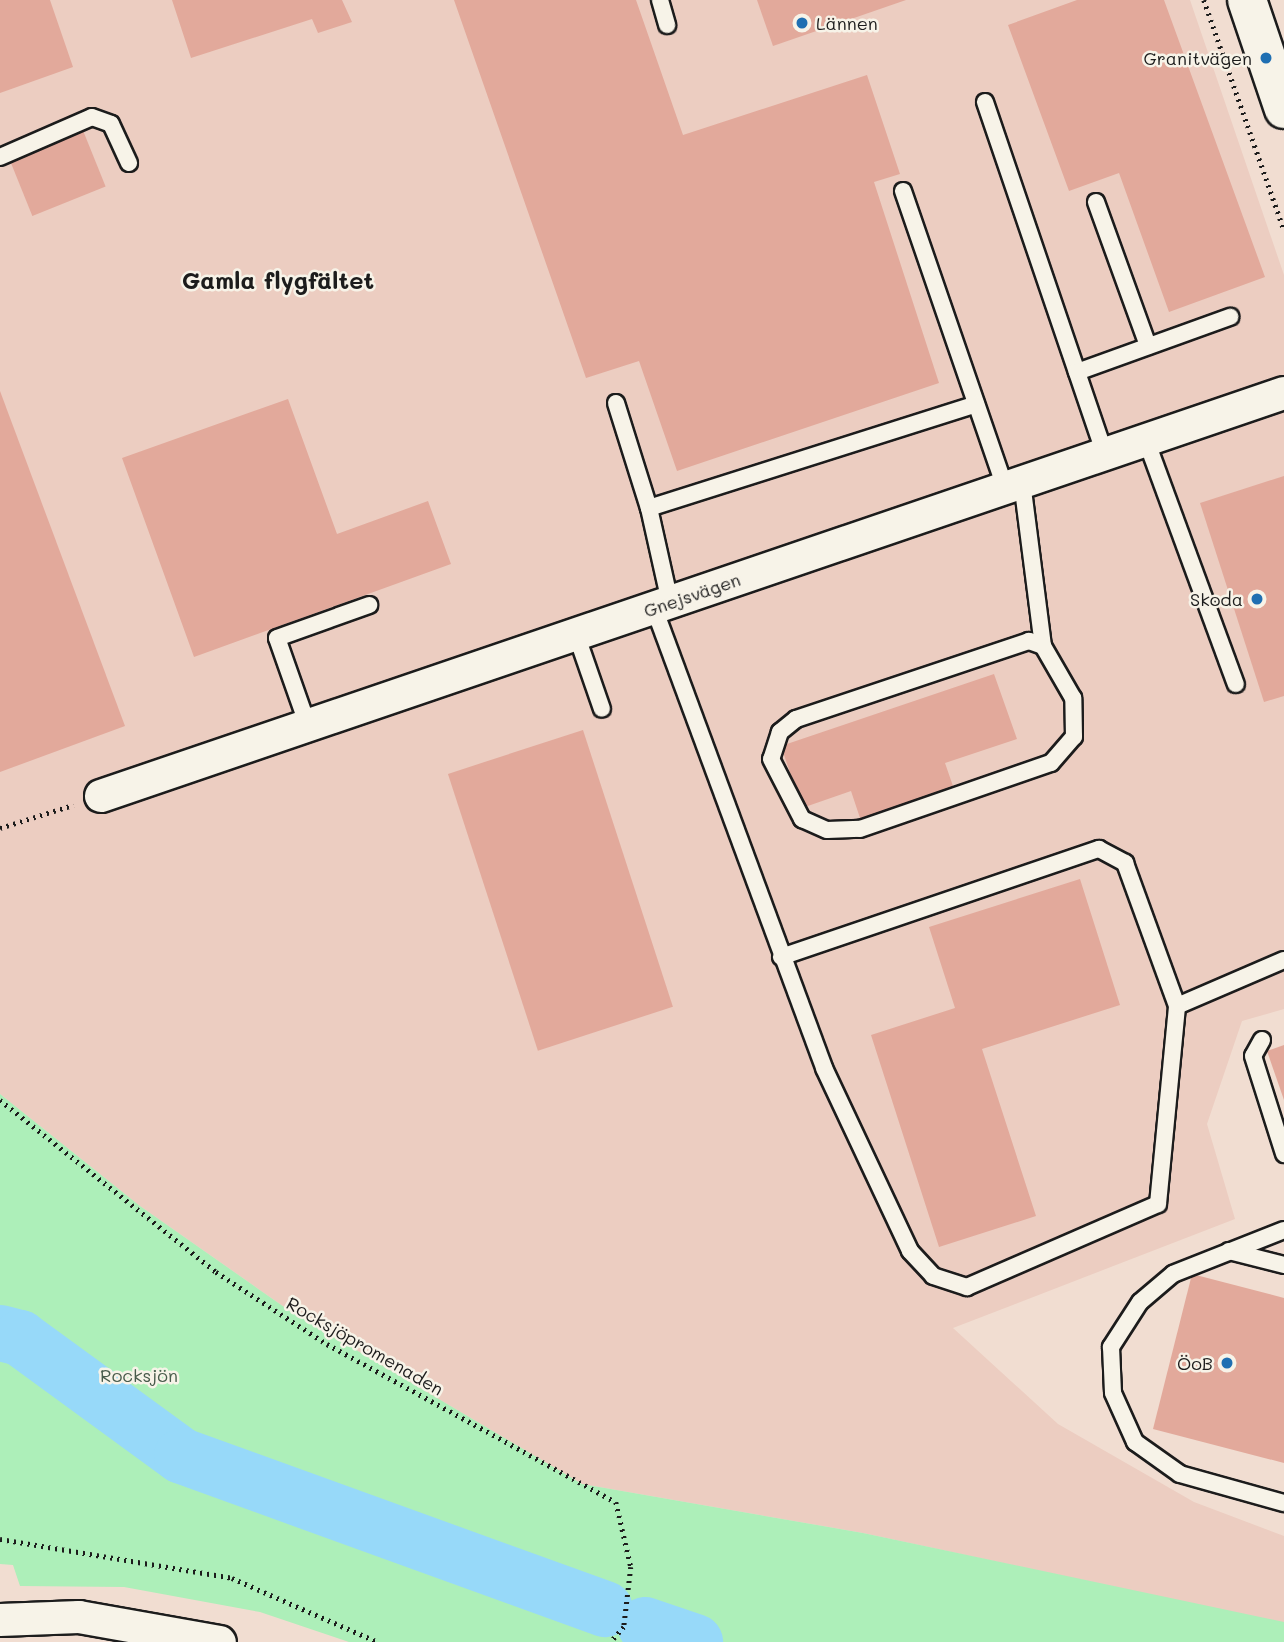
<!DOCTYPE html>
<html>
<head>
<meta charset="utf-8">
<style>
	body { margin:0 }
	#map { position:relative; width:1284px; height:1642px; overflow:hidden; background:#f1ddd1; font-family:Mali,sans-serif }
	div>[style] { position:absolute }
	.built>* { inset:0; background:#eccdc1 }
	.green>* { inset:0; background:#adefb9 }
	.river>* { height:56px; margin:-28px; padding:0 28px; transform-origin:28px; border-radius:28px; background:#97d9f9 }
	.building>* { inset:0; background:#e2a99b; transform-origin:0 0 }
	.path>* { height:4.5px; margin-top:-2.25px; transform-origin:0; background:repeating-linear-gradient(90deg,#1c1c1c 0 2px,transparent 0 7px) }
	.roads { filter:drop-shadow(2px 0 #1c1c1c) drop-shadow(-2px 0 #1c1c1c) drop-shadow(0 2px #1c1c1c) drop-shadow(0 -2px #1c1c1c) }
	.service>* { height:16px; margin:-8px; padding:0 8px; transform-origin:8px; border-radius:8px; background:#f7f3e8 }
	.minor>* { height:32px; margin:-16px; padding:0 16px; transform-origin:16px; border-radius:16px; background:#f7f3e8 }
	.secondary>* { height:38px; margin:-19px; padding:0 19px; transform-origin:19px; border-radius:19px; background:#f7f3e8 }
	.dots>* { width:19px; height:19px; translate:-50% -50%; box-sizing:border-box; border:4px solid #f7f3e8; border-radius:50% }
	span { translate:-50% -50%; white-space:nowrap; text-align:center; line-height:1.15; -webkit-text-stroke:5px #f7f3e8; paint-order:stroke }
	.poi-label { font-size:18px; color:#1c1c1c }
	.left { translate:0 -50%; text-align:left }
	.right { translate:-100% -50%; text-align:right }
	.street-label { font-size:18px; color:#1c1c1c }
	.park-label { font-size:18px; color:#485b4b }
	.district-label { font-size:24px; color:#1c1c1c; font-weight:700 }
</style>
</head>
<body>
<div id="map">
	<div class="built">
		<div style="clip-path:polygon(0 0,1190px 0,1284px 275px,1284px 1009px,1242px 1021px,1207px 1124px,1235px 1219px,953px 1328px,1058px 1424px,1194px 1502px,1284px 1536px,1284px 1623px,863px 1533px,582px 1484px,287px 1309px,140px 1206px,0 1094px)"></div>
	</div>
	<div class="green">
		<div style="clip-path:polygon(0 1094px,140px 1206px,287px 1309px,582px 1484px,863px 1533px,1284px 1622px,1284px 1642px,349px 1642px,260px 1612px,124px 1587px,20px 1586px,13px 1565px,0 1564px)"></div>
	</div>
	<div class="river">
		<div style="left:0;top:1333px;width:21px;rotate:14deg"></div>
		<div style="left:20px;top:1338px;width:200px;rotate:36.1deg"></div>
		<div style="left:182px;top:1456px;width:450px;rotate:19.9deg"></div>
		<div style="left:645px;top:1625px;width:53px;rotate:18.8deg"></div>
	</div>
	<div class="building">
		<div style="clip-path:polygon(0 0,50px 0,73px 67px,0 93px)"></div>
		<div style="clip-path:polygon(172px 0,342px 0,352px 22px,318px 33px,312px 19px,191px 58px)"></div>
		<div style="clip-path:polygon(454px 0,636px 0,683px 135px,867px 75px,900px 174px,874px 182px,939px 383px,677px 471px,639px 361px,586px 378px)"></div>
		<div style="clip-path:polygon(757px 0,906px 0,773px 46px)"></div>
		<div style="clip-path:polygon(1077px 0,1164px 0,1265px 277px,1169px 312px,1119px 173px,1069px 191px,1008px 25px)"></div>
		<div style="left:82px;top:128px;width:63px;height:79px;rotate:68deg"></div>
		<div style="clip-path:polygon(0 391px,125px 726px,0 772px)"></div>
		<div style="clip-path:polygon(288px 399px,337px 534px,428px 501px,451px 564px,194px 657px,122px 458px)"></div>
		<div style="clip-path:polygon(1284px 476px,1284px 696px,1264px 702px,1200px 503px)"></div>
		<div style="clip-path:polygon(994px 674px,1017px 739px,945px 763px,954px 789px,861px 821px,851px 791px,802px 808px,781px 746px)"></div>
		<div style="left:583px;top:730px;width:291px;height:142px;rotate:72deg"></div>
		<div style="clip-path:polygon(1080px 879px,1120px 1005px,982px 1049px,1036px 1216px,939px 1247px,871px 1035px,955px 1008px,929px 927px)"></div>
		<div style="clip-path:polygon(1284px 1045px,1284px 1100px,1267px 1051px)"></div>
		<div style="clip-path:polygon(1192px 1274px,1284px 1298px,1284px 1463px,1153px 1429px)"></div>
	</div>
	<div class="path">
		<div style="left:1204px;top:0;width:244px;rotate:70.8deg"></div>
		<div style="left:0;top:828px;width:77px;rotate:-17.5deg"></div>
		<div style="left:0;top:1100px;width:276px;rotate:38.5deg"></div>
		<div style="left:216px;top:1272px;width:132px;rotate:33deg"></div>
		<div style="left:327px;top:1344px;width:329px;rotate:28.7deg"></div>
		<div style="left:616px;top:1502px;width:67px;rotate:77deg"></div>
		<div style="left:631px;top:1567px;width:60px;rotate:96.7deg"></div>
		<div style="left:624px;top:1627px;width:20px;rotate:131deg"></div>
		<div style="left:0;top:1539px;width:235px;rotate:9.5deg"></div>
		<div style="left:232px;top:1578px;width:159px;rotate:23.7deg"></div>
	</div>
	<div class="roads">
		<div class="service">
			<div style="left:660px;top:0;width:26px;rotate:74deg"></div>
			<div style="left:985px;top:102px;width:372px;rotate:71.2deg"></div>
			<div style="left:0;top:157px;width:100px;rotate:-23.5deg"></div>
			<div style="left:92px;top:117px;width:20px;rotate:20deg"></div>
			<div style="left:111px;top:124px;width:43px;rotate:65.2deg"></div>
			<div style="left:903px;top:191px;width:314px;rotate:71deg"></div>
			<div style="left:1096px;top:202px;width:153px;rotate:70.1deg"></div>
			<div style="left:1077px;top:372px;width:163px;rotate:-19.8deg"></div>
			<div style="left:616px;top:403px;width:110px;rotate:72.6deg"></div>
			<div style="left:1146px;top:440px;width:260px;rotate:69.8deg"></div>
			<div style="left:1022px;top:482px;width:165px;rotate:82.7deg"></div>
			<div style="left:1043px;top:646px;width:15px;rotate:-160deg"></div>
			<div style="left:1029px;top:641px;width:246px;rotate:161.5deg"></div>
			<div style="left:796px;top:719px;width:21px;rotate:141deg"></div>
			<div style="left:780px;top:732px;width:28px;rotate:108deg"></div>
			<div style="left:771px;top:759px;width:68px;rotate:62.7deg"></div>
			<div style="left:802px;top:819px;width:27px;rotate:24deg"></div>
			<div style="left:827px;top:830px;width:33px;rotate:-2deg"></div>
			<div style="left:860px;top:829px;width:202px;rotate:-19.1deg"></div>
			<div style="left:1051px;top:763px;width:35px;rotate:-49deg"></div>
			<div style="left:1074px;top:737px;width:39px;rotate:-91deg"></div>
			<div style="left:1073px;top:698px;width:60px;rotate:-120deg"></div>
			<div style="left:670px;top:602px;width:96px;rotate:-102.6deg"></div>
			<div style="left:649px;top:508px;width:343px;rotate:-17.6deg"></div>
			<div style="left:654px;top:608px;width:490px;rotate:69.7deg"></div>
			<div style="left:824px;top:1068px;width:202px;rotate:64.8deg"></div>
			<div style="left:910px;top:1251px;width:34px;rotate:47deg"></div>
			<div style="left:933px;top:1276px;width:36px;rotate:18deg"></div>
			<div style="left:967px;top:1287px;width:208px;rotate:-23.5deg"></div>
			<div style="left:1158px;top:1204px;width:199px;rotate:-84.5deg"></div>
			<div style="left:1177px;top:1006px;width:116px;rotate:-23.3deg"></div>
			<div style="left:576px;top:634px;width:79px;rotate:70.9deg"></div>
			<div style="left:308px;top:726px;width:93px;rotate:-109.4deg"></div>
			<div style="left:277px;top:638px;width:98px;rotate:-19.7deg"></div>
			<div style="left:781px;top:957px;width:336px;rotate:-18.8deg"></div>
			<div style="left:1099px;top:849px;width:30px;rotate:28deg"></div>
			<div style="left:1125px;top:863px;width:152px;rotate:70deg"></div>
			<div style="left:1262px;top:1040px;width:18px;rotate:119deg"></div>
			<div style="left:1253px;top:1056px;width:103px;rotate:72.4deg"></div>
			<div style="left:1284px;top:1230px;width:119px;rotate:158.4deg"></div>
			<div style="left:1173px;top:1274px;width:43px;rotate:139.7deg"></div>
			<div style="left:1140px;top:1302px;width:54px;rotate:122.8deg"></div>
			<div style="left:1111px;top:1347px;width:46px;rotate:87.5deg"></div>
			<div style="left:1113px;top:1393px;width:54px;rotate:65.8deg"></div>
			<div style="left:1135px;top:1442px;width:55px;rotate:35.4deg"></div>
			<div style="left:1180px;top:1474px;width:108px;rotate:15.6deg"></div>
			<div style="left:1229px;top:1251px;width:57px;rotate:14.3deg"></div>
		</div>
		<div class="minor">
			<div style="left:101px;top:796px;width:1250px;rotate:-18.81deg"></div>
			<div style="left:0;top:1620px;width:79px;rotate:-2.2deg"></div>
			<div style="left:79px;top:1617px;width:143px;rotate:10.1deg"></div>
		</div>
		<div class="secondary">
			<div style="left:1247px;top:0;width:115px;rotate:71.3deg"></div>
		</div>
	</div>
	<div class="dots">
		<div style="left:802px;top:23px;background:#1f6fb2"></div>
		<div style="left:1266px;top:58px;background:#1f6fb2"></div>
		<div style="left:1257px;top:599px;background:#1f6fb2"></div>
		<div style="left:1227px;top:1363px;background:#1f6fb2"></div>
	</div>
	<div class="poi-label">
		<span class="left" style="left:816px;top:23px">Lännen</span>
		<span class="right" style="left:1252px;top:58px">Granitvägen</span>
		<span class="right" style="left:1243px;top:599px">Skoda</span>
		<span class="right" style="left:1213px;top:1363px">ÖoB</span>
	</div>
	<div class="street-label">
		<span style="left:692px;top:595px;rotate:-19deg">Gnejsvägen</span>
		<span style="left:365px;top:1346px;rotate:30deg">Rocksjöpromenaden</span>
	</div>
	<div class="park-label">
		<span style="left:139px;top:1375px">Rocksjön</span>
	</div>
	<div class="district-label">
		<span style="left:278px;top:280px">Gamla flygfältet</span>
	</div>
</div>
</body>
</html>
